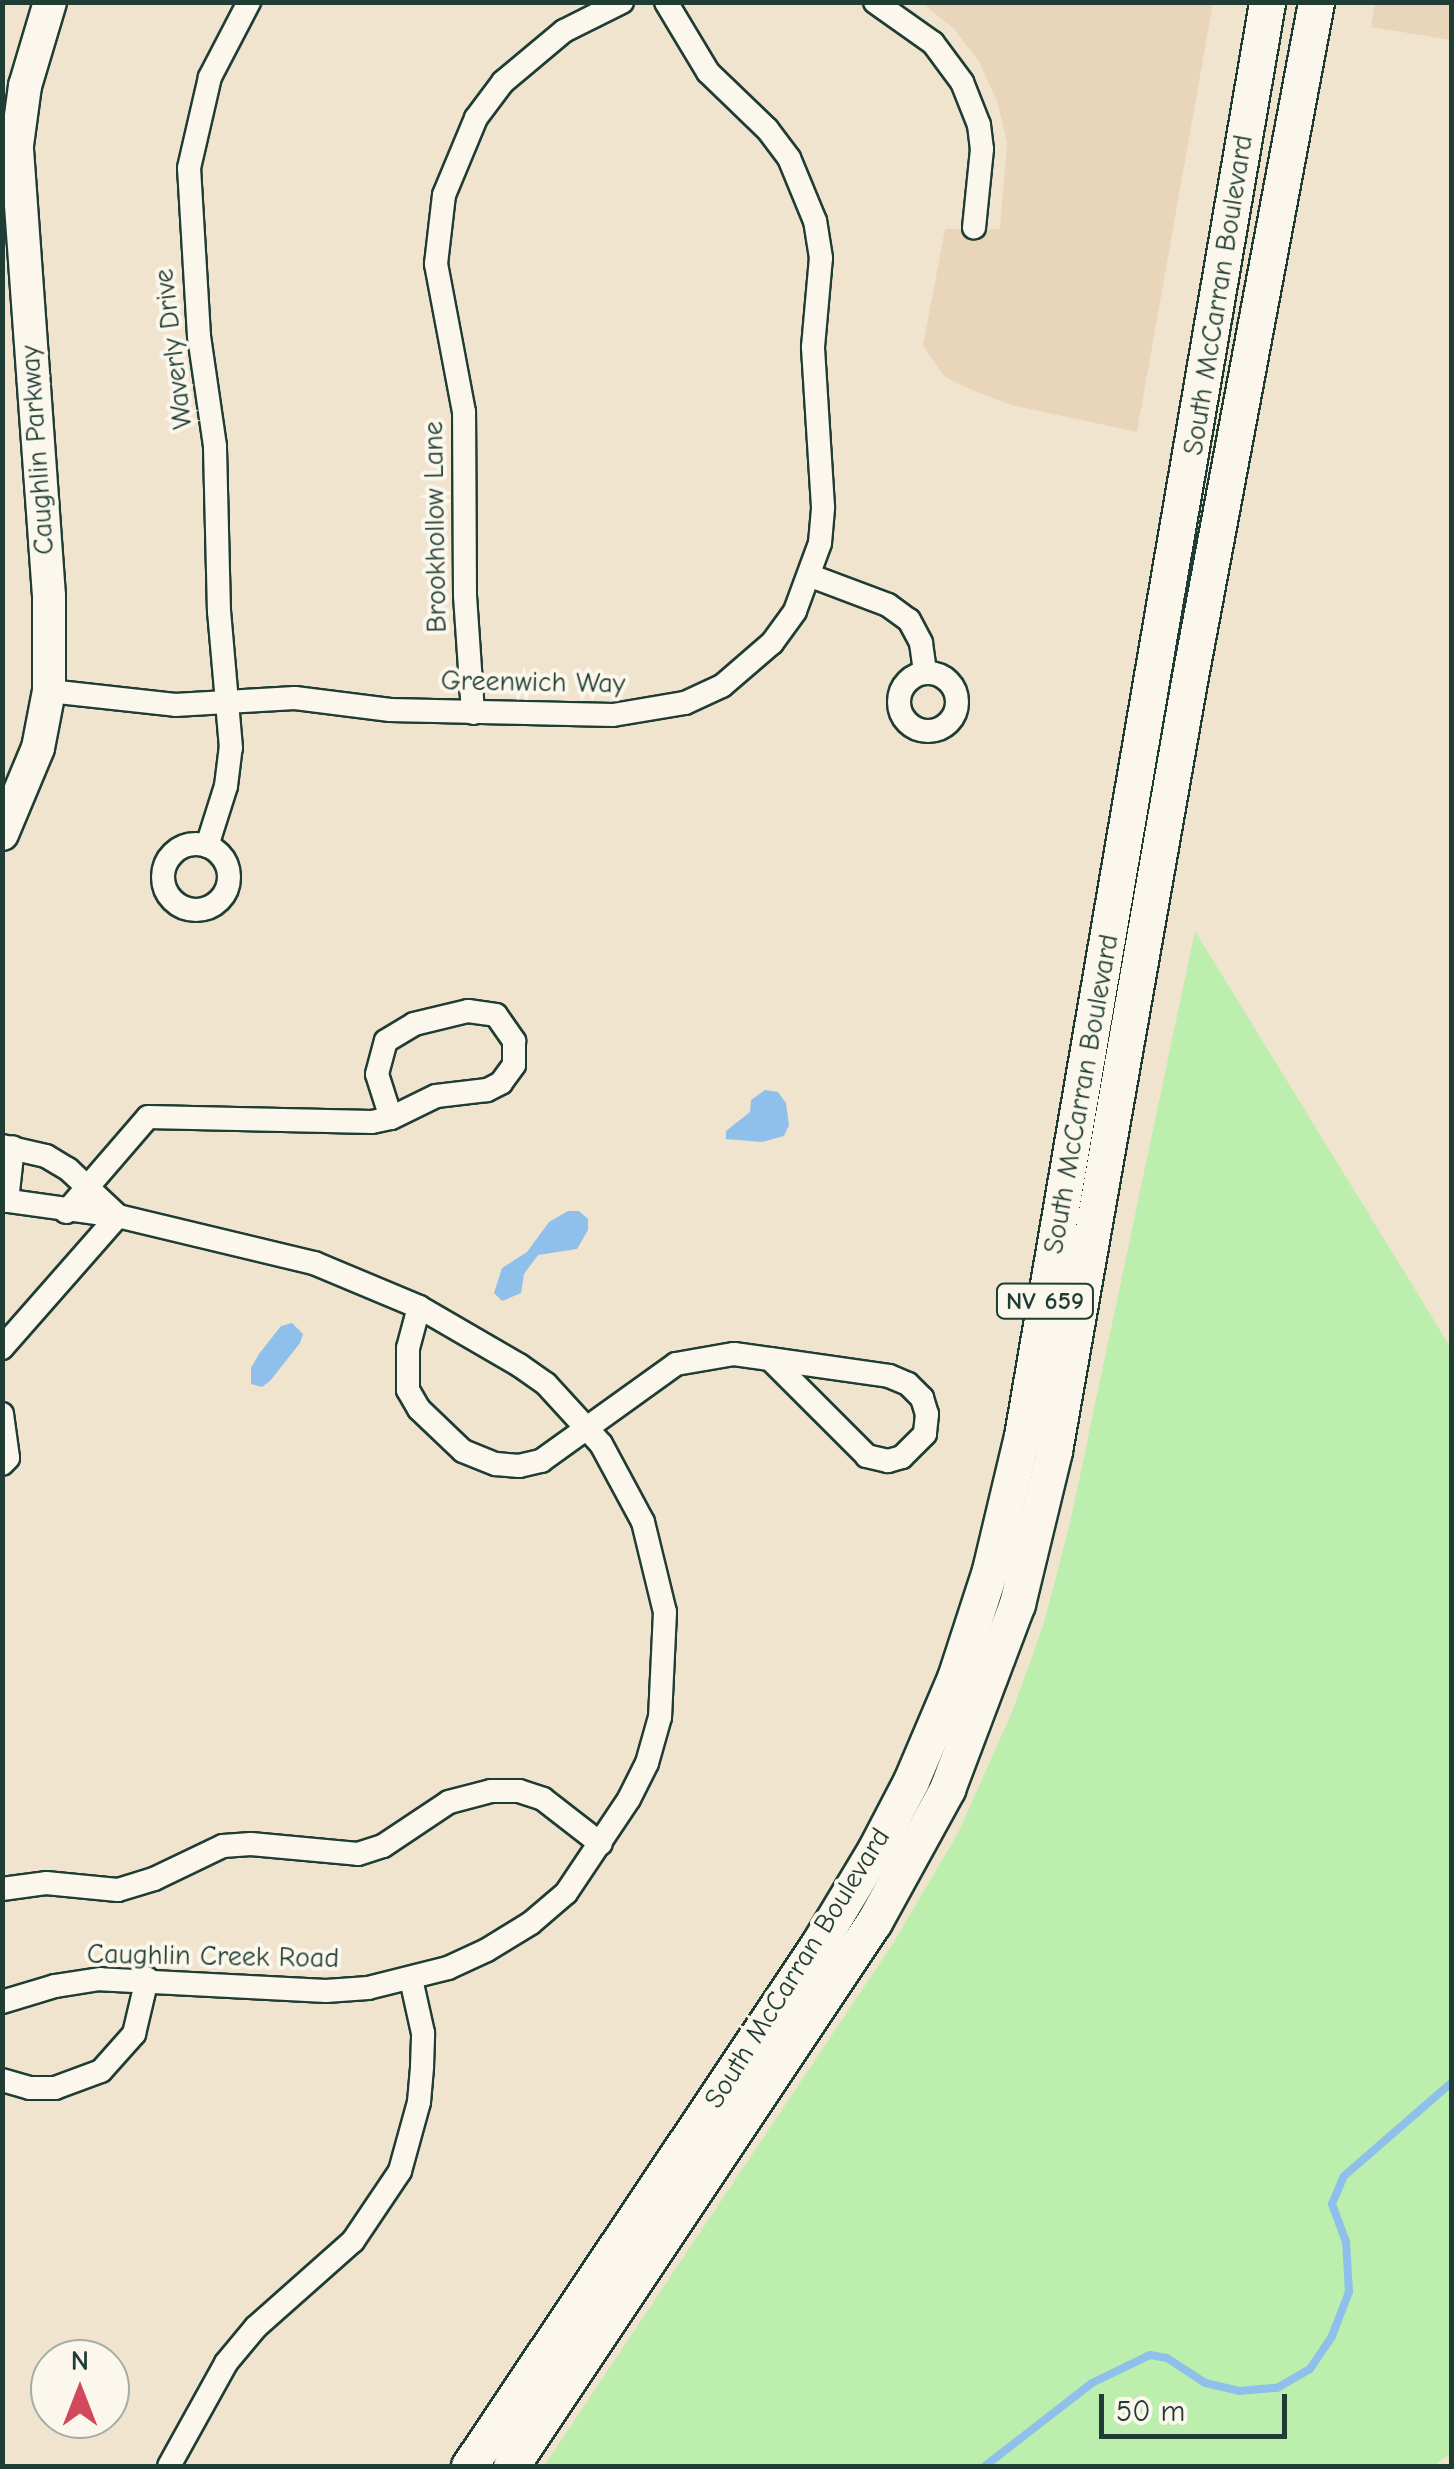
<!DOCTYPE html>
<html>
<head>
<meta charset="utf-8">
<style>
	body { margin:0 }
	#map { position:relative; width:1454px; height:2469px; overflow:hidden; background:#f0e4cf; font-family:"Comic Neue",sans-serif }
	div>[style] { position:absolute }
	.built>* { inset:0; background:#e9d6ba }
	.green>* { inset:0; background:#bceead }
	.water>* { inset:0; background:#8fc0eb }
	.stream>* { height:8px; margin:-4px; padding:0 4px; transform-origin:4px; border-radius:4px; background:#8fc0eb }
	.roads { filter:drop-shadow(2px 0 #1f3d34) drop-shadow(-2px 0 #1f3d34) drop-shadow(0 2px #1f3d34) drop-shadow(0 -2px #1f3d34) }
	.street>* { height:22px; margin:-11px; padding:0 11px; transform-origin:11px; border-radius:11px; background:#fbf7ec }
	.street>.ring { margin:-11px; padding:0; box-sizing:content-box; background:none; border:22px solid #fbf7ec; border-radius:50% }
	.secondary>* { height:32px; margin:-16px; padding:0 16px; transform-origin:16px; border-radius:16px; background:#fbf7ec }
	.primary>* { height:35px; margin:-17.5px; padding:0 17.5px; transform-origin:17.5px; border-radius:17.5px; background:#fbf7ec }
	span { translate:-50% -50%; white-space:nowrap; text-align:center; line-height:1.15; -webkit-text-stroke:8px #fbf7ec; paint-order:stroke }
	.shield-label span { padding:2px 8px; background:#fbf7ec; border:2px solid; border-radius:8px; -webkit-text-stroke-width:0 }
	.shield-label { font-size:25px; color:#1f3d34; font-weight:700 }
	.street-label { font-size:28px; color:#1f3d34 }
	.frame { position:absolute; inset:0; border:5px solid #1f3d34; pointer-events:none }
	.north { position:absolute; left:30px; top:2339px; width:100px; height:100px; box-sizing:border-box; background:#fbf7ec; border:2px solid #a3ada2; border-radius:50%; rotate:0deg; font-size:28px; font-weight:700; line-height:40px; text-align:center; color:#1f3d34 }
	.north::after { content:''; display:block; margin:auto; width:35px; height:45px; background:#d1495b; clip-path:polygon(50% 0,100% 100%,50% 72%,0 100%) }
	.scale { position:absolute; left:1099px; top:2394px; width:188px; height:45px; box-sizing:border-box; border:5px solid #1f3d34; border-top:0; padding-left:12px; font-size:30px; line-height:35px; white-space:nowrap; color:#1f3d34; -webkit-text-stroke:8px #fbf7ec; paint-order:stroke }
</style>
</head>
<body>
<div id="map">
	<div class="built">
		<div style="clip-path:polygon(922px 3px,1213px 3px,1137px 432px,1011px 405px,974px 391px,945px 377px,923px 346px,945px 229px,1000px 229px,1007px 142px,997px 101px,978px 60px,953px 28px)"></div>
		<div style="clip-path:polygon(1375px 3px,1451px 3px,1451px 40px,1371px 27px)"></div>
	</div>
	<div class="green">
		<div style="clip-path:polygon(1195px 931px,1451px 1348px,1451px 2453px,1434px 2466px,544px 2466px,892px 1945px,958px 1833px,1012px 1712px,1044px 1623px,1070px 1523px)"></div>
	</div>
	<div class="water">
		<div style="clip-path:polygon(765px 1090px,778px 1092px,786px 1103px,789px 1125px,784px 1136px,762px 1142px,726px 1139px,726px 1131px,750px 1112px,751px 1100px)"></div>
		<div style="clip-path:polygon(568px 1211px,579px 1211px,588px 1219px,588px 1230px,577px 1249px,538px 1255px,524px 1274px,521px 1293px,502px 1301px,494px 1293px,502px 1268px,527px 1252px,549px 1222px)"></div>
		<div style="clip-path:polygon(292px 1323px,303px 1334px,300px 1343px,270px 1381px,262px 1387px,251px 1384px,251px 1368px,259px 1354px,281px 1326px)"></div>
	</div>
	<div class="stream">
		<div style="left:985px;top:2466px;width:135px;rotate:-37.8deg"></div>
		<div style="left:1092px;top:2383px;width:64px;rotate:-25.8deg"></div>
		<div style="left:1150px;top:2355px;width:17px;rotate:10deg"></div>
		<div style="left:1167px;top:2358px;width:45px;rotate:33.3deg"></div>
		<div style="left:1205px;top:2383px;width:35px;rotate:13deg"></div>
		<div style="left:1239px;top:2391px;width:38px;rotate:-5deg"></div>
		<div style="left:1277px;top:2388px;width:38px;rotate:-30deg"></div>
		<div style="left:1310px;top:2369px;width:40px;rotate:-56deg"></div>
		<div style="left:1332px;top:2336px;width:47px;rotate:-68.9deg"></div>
		<div style="left:1349px;top:2292px;width:50px;rotate:-93.4deg"></div>
		<div style="left:1346px;top:2242px;width:40px;rotate:-110.2deg"></div>
		<div style="left:1332px;top:2204px;width:30px;rotate:-67deg"></div>
		<div style="left:1344px;top:2176px;width:143px;rotate:-41deg"></div>
	</div>
	<div class="roads">
		<div class="street">
			<div style="left:875px;top:2px;width:71px;rotate:35.3deg"></div>
			<div style="left:933px;top:43px;width:49px;rotate:53.4deg"></div>
			<div style="left:962px;top:82px;width:46px;rotate:68.4deg"></div>
			<div style="left:979px;top:125px;width:24px;rotate:83deg"></div>
			<div style="left:982px;top:149px;width:79px;rotate:95.8deg"></div>
			<div style="left:811px;top:576px;width:82px;rotate:20.6deg"></div>
			<div style="left:888px;top:605px;width:26px;rotate:36deg"></div>
			<div style="left:909px;top:620px;width:26px;rotate:62deg"></div>
			<div style="left:921px;top:643px;width:30px;rotate:82deg"></div>
			<div class="ring" style="left:899px;top:673px;width:36px;height:36px"></div>
			<div style="left:49px;top:691px;width:127px;rotate:6.3deg"></div>
			<div style="left:175px;top:705px;width:120px;rotate:-3.3deg"></div>
			<div style="left:295px;top:698px;width:96px;rotate:7.2deg"></div>
			<div style="left:390px;top:710px;width:223px;rotate:1.3deg"></div>
			<div style="left:613px;top:715px;width:73px;rotate:-9.5deg"></div>
			<div style="left:685px;top:703px;width:41px;rotate:-24.7deg"></div>
			<div style="left:722px;top:686px;width:66px;rotate:-40.7deg"></div>
			<div style="left:772px;top:643px;width:39px;rotate:-54deg"></div>
			<div style="left:795px;top:611px;width:72px;rotate:-69.8deg"></div>
			<div style="left:820px;top:543px;width:36px;rotate:-85deg"></div>
			<div style="left:823px;top:507px;width:160px;rotate:-93.6deg"></div>
			<div style="left:813px;top:347px;width:89px;rotate:-84.9deg"></div>
			<div style="left:821px;top:258px;width:37px;rotate:-99deg"></div>
			<div style="left:815px;top:221px;width:68px;rotate:-112.4deg"></div>
			<div style="left:789px;top:158px;width:36px;rotate:-127deg"></div>
			<div style="left:767px;top:129px;width:82px;rotate:-136deg"></div>
			<div style="left:708px;top:72px;width:82px;rotate:-121deg"></div>
			<div style="left:473px;top:713px;width:118px;rotate:-93.9deg"></div>
			<div style="left:465px;top:595px;width:183px;rotate:-90.3deg"></div>
			<div style="left:464px;top:412px;width:151px;rotate:-100.7deg"></div>
			<div style="left:436px;top:264px;width:69px;rotate:-83.4deg"></div>
			<div style="left:444px;top:195px;width:83px;rotate:-67.4deg"></div>
			<div style="left:476px;top:118px;width:45px;rotate:-53.1deg"></div>
			<div style="left:503px;top:82px;width:80px;rotate:-39.9deg"></div>
			<div style="left:564px;top:31px;width:65px;rotate:-26.6deg"></div>
			<div class="ring" style="left:163px;top:844px;width:44px;height:44px"></div>
			<div style="left:207px;top:846px;width:63px;rotate:-72.4deg"></div>
			<div style="left:226px;top:786px;width:38px;rotate:-83deg"></div>
			<div style="left:231px;top:748px;width:137px;rotate:-95deg"></div>
			<div style="left:219px;top:612px;width:166px;rotate:-91.4deg"></div>
			<div style="left:215px;top:446px;width:111px;rotate:-98.3deg"></div>
			<div style="left:199px;top:336px;width:168px;rotate:-93.4deg"></div>
			<div style="left:189px;top:168px;width:93px;rotate:-77deg"></div>
			<div style="left:210px;top:77px;width:85px;rotate:-62.5deg"></div>
			<div style="left:468px;top:1011px;width:28px;rotate:8deg"></div>
			<div style="left:496px;top:1015px;width:32px;rotate:55deg"></div>
			<div style="left:514px;top:1041px;width:24px;rotate:90deg"></div>
			<div style="left:514px;top:1065px;width:22px;rotate:126deg"></div>
			<div style="left:501px;top:1083px;width:16px;rotate:153deg"></div>
			<div style="left:487px;top:1090px;width:51px;rotate:173.3deg"></div>
			<div style="left:436px;top:1096px;width:50px;rotate:153.9deg"></div>
			<div style="left:391px;top:1118px;width:46px;rotate:-107.7deg"></div>
			<div style="left:377px;top:1074px;width:34px;rotate:-75deg"></div>
			<div style="left:386px;top:1041px;width:33px;rotate:-31deg"></div>
			<div style="left:414px;top:1024px;width:56px;rotate:-13.5deg"></div>
			<div style="left:2px;top:1146px;width:45px;rotate:12.8deg"></div>
			<div style="left:46px;top:1156px;width:26px;rotate:31deg"></div>
			<div style="left:68px;top:1169px;width:69px;rotate:43.2deg"></div>
			<div style="left:2px;top:1200px;width:117px;rotate:7.9deg"></div>
			<div style="left:118px;top:1216px;width:202px;rotate:13.5deg"></div>
			<div style="left:314px;top:1263px;width:114px;rotate:22.7deg"></div>
			<div style="left:419px;top:1307px;width:116px;rotate:30.1deg"></div>
			<div style="left:519px;top:1365px;width:33px;rotate:35deg"></div>
			<div style="left:546px;top:1384px;width:81px;rotate:47.5deg"></div>
			<div style="left:601px;top:1444px;width:89px;rotate:61.7deg"></div>
			<div style="left:643px;top:1522px;width:93px;rotate:76.3deg"></div>
			<div style="left:665px;top:1612px;width:105px;rotate:92.7deg"></div>
			<div style="left:660px;top:1717px;width:48px;rotate:105.8deg"></div>
			<div style="left:647px;top:1763px;width:40px;rotate:116.6deg"></div>
			<div style="left:629px;top:1799px;width:113px;rotate:123.8deg"></div>
			<div style="left:566px;top:1893px;width:46px;rotate:139.4deg"></div>
			<div style="left:531px;top:1923px;width:52px;rotate:148.5deg"></div>
			<div style="left:487px;top:1950px;width:43px;rotate:155.2deg"></div>
			<div style="left:448px;top:1968px;width:82px;rotate:166deg"></div>
			<div style="left:368px;top:1988px;width:42px;rotate:175.9deg"></div>
			<div style="left:326px;top:1991px;width:226px;rotate:-177deg"></div>
			<div style="left:100px;top:1979px;width:46px;rotate:171.2deg"></div>
			<div style="left:55px;top:1986px;width:55px;rotate:163.2deg"></div>
			<div style="left:7px;top:1201px;width:54px;rotate:-83.7deg"></div>
			<div style="left:66px;top:1212px;width:125px;rotate:-49.2deg"></div>
			<div style="left:148px;top:1117px;width:224px;rotate:1.3deg"></div>
			<div style="left:372px;top:1122px;width:19px;rotate:-12deg"></div>
			<div style="left:419px;top:1307px;width:42px;rotate:105deg"></div>
			<div style="left:408px;top:1348px;width:42px;rotate:90deg"></div>
			<div style="left:408px;top:1390px;width:22px;rotate:60deg"></div>
			<div style="left:419px;top:1409px;width:61px;rotate:43.7deg"></div>
			<div style="left:463px;top:1451px;width:35px;rotate:22deg"></div>
			<div style="left:496px;top:1464px;width:23px;rotate:5deg"></div>
			<div style="left:519px;top:1466px;width:23px;rotate:-13deg"></div>
			<div style="left:541px;top:1461px;width:166px;rotate:-35.7deg"></div>
			<div style="left:676px;top:1364px;width:59px;rotate:-9.8deg"></div>
			<div style="left:734px;top:1354px;width:36px;rotate:8deg"></div>
			<div style="left:2px;top:1348px;width:176px;rotate:-48.7deg"></div>
			<div style="left:770px;top:1359px;width:120px;rotate:8.1deg"></div>
			<div style="left:889px;top:1376px;width:21px;rotate:23deg"></div>
			<div style="left:908px;top:1384px;width:20px;rotate:45deg"></div>
			<div style="left:922px;top:1398px;width:17px;rotate:73deg"></div>
			<div style="left:927px;top:1414px;width:20px;rotate:96deg"></div>
			<div style="left:925px;top:1434px;width:33px;rotate:135deg"></div>
			<div style="left:902px;top:1457px;width:15px;rotate:164deg"></div>
			<div style="left:888px;top:1461px;width:22px;rotate:-167deg"></div>
			<div style="left:867px;top:1456px;width:137px;rotate:-135deg"></div>
			<div style="left:2px;top:1414px;width:44px;rotate:82.2deg"></div>
			<div style="left:8px;top:1458px;width:8px;rotate:135deg"></div>
			<div style="left:2px;top:1889px;width:44px;rotate:-7.8deg"></div>
			<div style="left:46px;top:1883px;width:72px;rotate:5.6deg"></div>
			<div style="left:118px;top:1890px;width:38px;rotate:-17deg"></div>
			<div style="left:154px;top:1879px;width:76px;rotate:-25.6deg"></div>
			<div style="left:223px;top:1846px;width:28px;rotate:-4deg"></div>
			<div style="left:251px;top:1844px;width:107px;rotate:5.3deg"></div>
			<div style="left:358px;top:1854px;width:26px;rotate:-18deg"></div>
			<div style="left:383px;top:1846px;width:79px;rotate:-33.7deg"></div>
			<div style="left:449px;top:1802px;width:43px;rotate:-14.7deg"></div>
			<div style="left:491px;top:1791px;width:28px"></div>
			<div style="left:519px;top:1791px;width:25px;rotate:18deg"></div>
			<div style="left:543px;top:1799px;width:73px;rotate:37.8deg"></div>
			<div style="left:2px;top:2080px;width:29px;rotate:16deg"></div>
			<div style="left:30px;top:2088px;width:25px"></div>
			<div style="left:55px;top:2088px;width:49px;rotate:-20.3deg"></div>
			<div style="left:101px;top:2071px;width:50px;rotate:-48.3deg"></div>
			<div style="left:134px;top:2034px;width:57px;rotate:-76.7deg"></div>
			<div style="left:169px;top:2466px;width:118px;rotate:-61deg"></div>
			<div style="left:226px;top:2363px;width:47px;rotate:-50.2deg"></div>
			<div style="left:256px;top:2327px;width:130px;rotate:-41.6deg"></div>
			<div style="left:353px;top:2241px;width:84px;rotate:-56.1deg"></div>
			<div style="left:400px;top:2171px;width:72px;rotate:-74.6deg"></div>
			<div style="left:419px;top:2102px;width:36px;rotate:-85deg"></div>
			<div style="left:422px;top:2066px;width:33px;rotate:-88deg"></div>
			<div style="left:423px;top:2033px;width:55px;rotate:-102.5deg"></div>
		</div>
		<div class="secondary">
			<div style="left:2px;top:834px;width:93px;rotate:-67.3deg"></div>
			<div style="left:38px;top:748px;width:58px;rotate:-79.1deg"></div>
			<div style="left:49px;top:691px;width:95px;rotate:-90deg"></div>
			<div style="left:49px;top:596px;width:452px;rotate:-94.1deg"></div>
			<div style="left:17px;top:145px;width:60px;rotate:-82.3deg"></div>
			<div style="left:25px;top:86px;width:88px;rotate:-73.4deg"></div>
		</div>
		<div class="primary">
			<div style="left:469px;top:2466px;width:627px;rotate:-56.18deg"></div>
			<div style="left:818px;top:1945px;width:111px;rotate:-59deg"></div>
			<div style="left:875px;top:1850px;width:78px;rotate:-62.4deg"></div>
			<div style="left:911px;top:1781px;width:112px;rotate:-66.9deg"></div>
			<div style="left:955px;top:1678px;width:114px;rotate:-72deg"></div>
			<div style="left:990px;top:1570px;width:138px;rotate:-76.6deg"></div>
			<div style="left:1022px;top:1436px;width:1455px;rotate:-80.3deg"></div>
			<div style="left:511px;top:2466px;width:654px;rotate:-56.29deg"></div>
			<div style="left:874px;top:1922px;width:152px;rotate:-61.2deg"></div>
			<div style="left:947px;top:1789px;width:198px;rotate:-69.3deg"></div>
			<div style="left:1017px;top:1604px;width:157px;rotate:-76.4deg"></div>
			<div style="left:1054px;top:1451px;width:787px;rotate:-80.05deg"></div>
			<div style="left:1190px;top:676px;width:686px;rotate:-79.41deg"></div>
		</div>
	</div>
	<div class="shield-label">
		<span style="left:1045px;top:1301px">NV 659</span>
	</div>
	<div class="street-label">
		<span style="left:1218px;top:295px;rotate:-81deg">South McCarran Boulevard</span>
		<span style="left:173px;top:349px;rotate:-97deg">Waverly Drive</span>
		<span style="left:37px;top:450px;rotate:-94deg">Caughlin Parkway</span>
		<span style="left:435px;top:527px;rotate:-91deg">Brookhollow Lane</span>
		<span style="left:533px;top:682px;rotate:1deg">Greenwich Way</span>
		<span style="left:1081px;top:1094px;rotate:-80deg">South McCarran Boulevard</span>
		<span style="left:213px;top:1956px;rotate:1deg">Caughlin Creek Road</span>
		<span style="left:797px;top:1968px;rotate:-58deg">South McCarran Boulevard</span>
	</div>
	<div class="frame"></div>
	<div class="north">N</div>
	<div class="scale">50 m</div>
</div>
</body>
</html>
